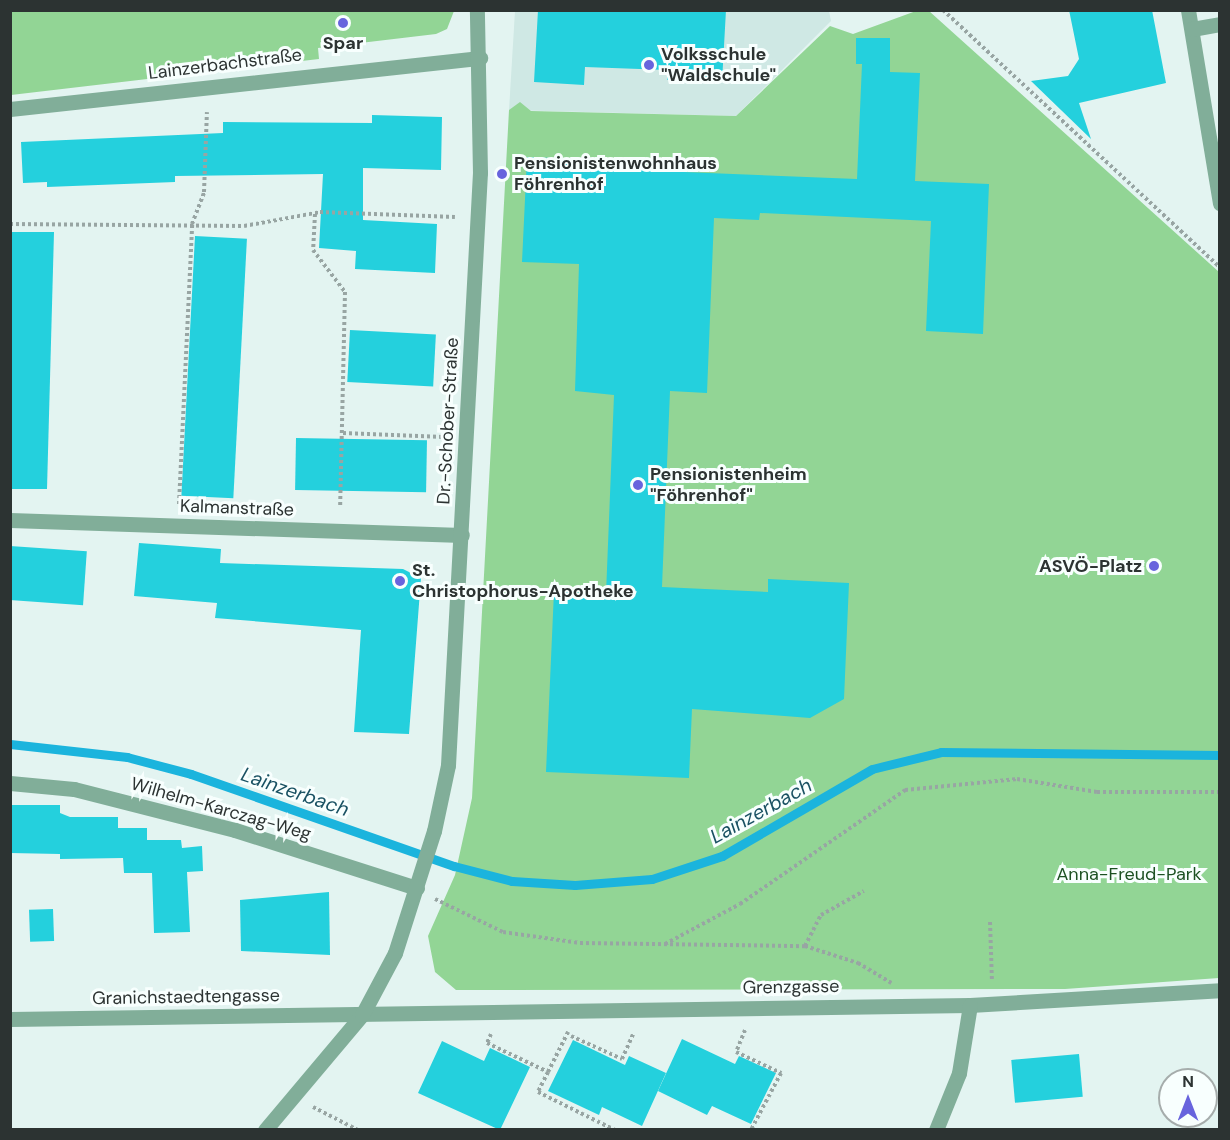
<!DOCTYPE html>
<html>
<head>
<meta charset="utf-8">
<style>
	body { margin:0 }
	#map { position:relative; width:1230px; height:1140px; overflow:hidden; background:#e3f4f1; font-family:"DM Sans",sans-serif }
	div>[style] { position:absolute }
	.built>* { inset:0; background:#cfe8e4 }
	.green>* { inset:0; background:#92d595 }
	.stream>* { height:9px; margin:-4.5px; padding:0 4.5px; transform-origin:4.5px; border-radius:4.5px; background:#1bb4dd }
	.building>* { inset:0; background:#24d0dd; transform-origin:0 0 }
	.path>* { height:4px; margin-top:-2px; transform-origin:0; background:repeating-linear-gradient(90deg,#98a5a3 0 3px,transparent 0 6px) }
	.minor>* { height:15px; margin:-7.5px; padding:0 7.5px; transform-origin:7.5px; border-radius:7.5px; background:#81ae99 }
	.tertiary>* { height:15px; margin:-7.5px; padding:0 7.5px; transform-origin:7.5px; border-radius:7.5px; background:#81ae99 }
	.dots>* { width:16px; height:16px; translate:-50% -50%; box-sizing:border-box; border:3px solid #f8fffe; border-radius:50% }
	span { translate:-50% -50%; white-space:nowrap; text-align:center; line-height:1.15; -webkit-text-stroke:6px #f8fffe; paint-order:stroke }
	.poi-label { font-size:18px; color:#2c3332; font-weight:700 }
	.left { translate:0 -50%; text-align:left }
	.right { translate:-100% -50%; text-align:right }
	.street-label { font-size:18px; color:#2c3332 }
	.park-label { font-size:18px; color:#1c5122 }
	.water-label { font-size:20px; color:#1a5263; font-style:italic }
	.frame { position:absolute; inset:0; border:12px solid #2c3332; pointer-events:none }
	.north { position:absolute; left:1158px; top:1068px; width:60px; height:60px; box-sizing:border-box; background:#f8fffe; border:2px solid #a6adac; border-radius:50%; rotate:0deg; font-size:16px; font-weight:700; line-height:24px; text-align:center; color:#2c3332 }
	.north::after { content:''; display:block; margin:auto; width:21px; height:27px; background:#6864dd; clip-path:polygon(50% 0,100% 100%,50% 72%,0 100%) }
</style>
</head>
<body>
<div id="map">
	<div class="built">
		<div style="clip-path:polygon(515px 11px,829px 11px,831px 21px,736px 116px,509px 110px)"></div>
	</div>
	<div class="green">
		<div style="clip-path:polygon(10px 11px,454px 10px,454px 11px,447px 29px,436px 34px,318px 48px,319px 59px,11px 95px)"></div>
		<div style="clip-path:polygon(916px 11px,929px 11px,1219px 272px,1219px 978px,1065px 989px,456px 990px,435px 972px,428px 936px,455px 875px,472px 798px,509px 110px,520px 102px,531px 111px,736px 116px,830px 26px,853px 34px)"></div>
	</div>
	<div class="stream">
		<div style="left:10px;top:744px;width:118px;rotate:6.3deg"></div>
		<div style="left:127px;top:757px;width:66px;rotate:14.9deg"></div>
		<div style="left:191px;top:774px;width:279px;rotate:19.3deg"></div>
		<div style="left:454px;top:866px;width:60px;rotate:14.5deg"></div>
		<div style="left:512px;top:881px;width:63px;rotate:3.6deg"></div>
		<div style="left:575px;top:885px;width:77px;rotate:-4.5deg"></div>
		<div style="left:652px;top:879px;width:74px;rotate:-18.2deg"></div>
		<div style="left:722px;top:856px;width:173px;rotate:-30.1deg"></div>
		<div style="left:872px;top:769px;width:71px;rotate:-13.8deg"></div>
		<div style="left:941px;top:752px;width:279px;rotate:0.6deg"></div>
	</div>
	<div class="building">
		<div style="clip-path:polygon(538px 10px,726px 10px,722px 82px,667px 80px,667px 70px,585px 67px,584px 85px,534px 82px)"></div>
		<div style="clip-path:polygon(1069px 10px,1152px 10px,1166px 83px,1079px 103px,1091px 139px,1031px 81px,1068px 76px,1079px 59px)"></div>
		<div style="clip-path:polygon(856px 38px,890px 38px,890px 72px,920px 73px,915px 181px,989px 184px,983px 334px,926px 331px,931px 221px,760px 213px,759px 220px,714px 218px,707px 393px,670px 391px,662px 587px,768px 592px,768px 579px,849px 583px,844px 699px,810px 718px,692px 709px,689px 778px,546px 772px,554px 591px,606px 594px,614px 395px,575px 391px,579px 264px,522px 262px,527px 157px,632px 161px,632px 166px,659px 167px,659px 171px,857px 179px,862px 64px,856px 64px)"></div>
		<div style="clip-path:polygon(372px 115px,442px 117px,441px 170px,363px 168px,363px 220px,437px 224px,435px 273px,355px 269px,356px 251px,319px 248px,323px 174px,175px 176px,175px 182px,47px 187px,47px 182px,23px 183px,21px 142px,223px 133px,223px 122px,372px 123px)"></div>
		<div style="clip-path:polygon(10px 232px,54px 232px,47px 489px,10px 489px)"></div>
		<div style="left:195px;top:236px;width:52px;height:260px;rotate:3deg"></div>
		<div style="left:350px;top:330px;width:86px;height:52px;rotate:3deg"></div>
		<div style="left:296px;top:438px;width:131px;height:52px;rotate:1deg"></div>
		<div style="clip-path:polygon(139px 543px,221px 549px,220px 563px,403px 569px,421px 578px,409px 734px,354px 732px,361px 630px,215px 618px,217px 603px,134px 596px)"></div>
		<div style="left:10px;top:546px;width:77px;height:54px;rotate:4deg"></div>
		<div style="clip-path:polygon(10px 805px,60px 805px,60px 813px,70px 817px,118px 817px,118px 828px,147px 828px,147px 840px,181px 840px,182px 848px,202px 846px,203px 871px,187px 872px,190px 932px,154px 933px,152px 873px,124px 873px,123px 858px,60px 859px,60px 854px,10px 853px)"></div>
		<div style="clip-path:polygon(329px 892px,330px 955px,241px 951px,240px 900px)"></div>
		<div style="left:53px;top:909px;width:32px;height:24px;rotate:88deg"></div>
		<div style="clip-path:polygon(682px 1039px,735px 1064px,739px 1056px,776px 1073px,751px 1124px,712px 1106px,707px 1115px,658px 1091px)"></div>
		<div style="clip-path:polygon(573px 1040px,625px 1065px,629px 1056px,666px 1073px,642px 1126px,602px 1107px,599px 1115px,548px 1091px)"></div>
		<div style="clip-path:polygon(442px 1041px,484px 1061px,490px 1048px,530px 1067px,500px 1130px,418px 1093px)"></div>
		<div style="left:1079px;top:1054px;width:43px;height:68px;rotate:85deg"></div>
	</div>
	<div class="path">
		<div style="left:943px;top:10px;width:378px;rotate:42.9deg"></div>
		<div style="left:315px;top:214px;width:36px;rotate:93deg"></div>
		<div style="left:313px;top:250px;width:53px;rotate:52.7deg"></div>
		<div style="left:345px;top:292px;width:216px;rotate:91.3deg"></div>
		<div style="left:10px;top:224px;width:234px;rotate:0.5deg"></div>
		<div style="left:244px;top:226px;width:77px;rotate:-10.4deg"></div>
		<div style="left:320px;top:212px;width:135px;rotate:2.1deg"></div>
		<div style="left:343px;top:433px;width:101px;rotate:2.3deg"></div>
		<div style="left:179px;top:504px;width:280px;rotate:-87.3deg"></div>
		<div style="left:192px;top:224px;width:34px;rotate:-69deg"></div>
		<div style="left:204px;top:192px;width:80px;rotate:-87.9deg"></div>
		<div style="left:435px;top:899px;width:76px;rotate:25.9deg"></div>
		<div style="left:503px;top:932px;width:78px;rotate:8.1deg"></div>
		<div style="left:580px;top:943px;width:225px;rotate:0.8deg"></div>
		<div style="left:805px;top:946px;width:56px;rotate:17.8deg"></div>
		<div style="left:858px;top:963px;width:39px;rotate:31deg"></div>
		<div style="left:990px;top:922px;width:60px;rotate:88.1deg"></div>
		<div style="left:665px;top:944px;width:85px;rotate:-28.1deg"></div>
		<div style="left:740px;top:904px;width:201px;rotate:-34.6deg"></div>
		<div style="left:905px;top:790px;width:113px;rotate:-5.6deg"></div>
		<div style="left:1017px;top:779px;width:81px;rotate:9.2deg"></div>
		<div style="left:1097px;top:792px;width:123px"></div>
		<div style="left:805px;top:946px;width:35px;rotate:-63deg"></div>
		<div style="left:821px;top:915px;width:49px;rotate:-29.2deg"></div>
		<div style="left:745px;top:1030px;width:24px;rotate:112deg"></div>
		<div style="left:736px;top:1052px;width:50px;rotate:25deg"></div>
		<div style="left:781px;top:1073px;width:64px;rotate:117.8deg"></div>
		<div style="left:491px;top:1034px;width:10px;rotate:114deg"></div>
		<div style="left:487px;top:1043px;width:68px;rotate:25.4deg"></div>
		<div style="left:548px;top:1072px;width:22px;rotate:117deg"></div>
		<div style="left:538px;top:1092px;width:86px;rotate:26.3deg"></div>
		<div style="left:571px;top:1036px;width:56px;rotate:24.3deg"></div>
		<div style="left:622px;top:1059px;width:27px;rotate:-66deg"></div>
		<div style="left:548px;top:1072px;width:45px;rotate:-63.4deg"></div>
		<div style="left:313px;top:1107px;width:51px;rotate:27.1deg"></div>
	</div>
	<div class="minor">
		<div style="left:1188px;top:10px;width:196px;rotate:80.6deg"></div>
		<div style="left:1192px;top:29px;width:28px;rotate:-10deg"></div>
		<div style="left:10px;top:109px;width:473px;rotate:-6.2deg"></div>
		<div style="left:10px;top:520px;width:452px;rotate:1.9deg"></div>
		<div style="left:10px;top:783px;width:64px;rotate:5.4deg"></div>
		<div style="left:74px;top:789px;width:166px;rotate:14.3deg"></div>
		<div style="left:235px;top:830px;width:191px;rotate:17.7deg"></div>
		<div style="left:10px;top:1019px;width:960px;rotate:-0.84deg"></div>
		<div style="left:970px;top:1005px;width:250px;rotate:-3.4deg"></div>
		<div style="left:936px;top:1130px;width:61px;rotate:-68deg"></div>
		<div style="left:959px;top:1073px;width:69px;rotate:-80.8deg"></div>
	</div>
	<div class="tertiary">
		<div style="left:265px;top:1130px;width:150px;rotate:-49.9deg"></div>
		<div style="left:362px;top:1015px;width:70px;rotate:-62deg"></div>
		<div style="left:395px;top:953px;width:128px;rotate:-72.3deg"></div>
		<div style="left:434px;top:831px;width:67px;rotate:-78deg"></div>
		<div style="left:448px;top:765px;width:593px;rotate:-86.91deg"></div>
		<div style="left:480px;top:173px;width:163px;rotate:-91.1deg"></div>
	</div>
	<div class="dots">
		<div style="left:343px;top:23px;background:#6864dd"></div>
		<div style="left:649px;top:65px;background:#6864dd"></div>
		<div style="left:502px;top:174px;background:#6864dd"></div>
		<div style="left:638px;top:485px;background:#6864dd"></div>
		<div style="left:1154px;top:566px;background:#6864dd"></div>
		<div style="left:400px;top:581px;background:#6864dd"></div>
	</div>
	<div class="poi-label">
		<span style="left:343px;top:43px">Spar</span>
		<span class="left" style="left:661px;top:65px">Volksschule<br>"Waldschule"</span>
		<span class="left" style="left:514px;top:174px">Pensionistenwohnhaus<br>Föhrenhof</span>
		<span class="left" style="left:650px;top:485px">Pensionistenheim<br>"Föhrenhof"</span>
		<span class="right" style="left:1142px;top:566px">ASVÖ-Platz</span>
		<span class="left" style="left:412px;top:581px">St.<br>Christophorus-Apotheke</span>
	</div>
	<div class="street-label">
		<span style="left:225px;top:64px;rotate:-7deg">Lainzerbachstraße</span>
		<span style="left:448px;top:421px;rotate:-87deg">Dr.-Schober-Straße</span>
		<span style="left:237px;top:508px;rotate:2deg">Kalmanstraße</span>
		<span style="left:221px;top:809px;rotate:16deg">Wilhelm-Karczag-Weg</span>
		<span style="left:791px;top:987px;rotate:-1deg">Grenzgasse</span>
		<span style="left:186px;top:997px;rotate:-1deg">Granichstaedtengasse</span>
	</div>
	<div class="park-label">
		<span style="left:1129px;top:874px">Anna-Freud-Park</span>
	</div>
	<div class="water-label">
		<span style="left:295px;top:792px;rotate:19deg">Lainzerbach</span>
		<span style="left:761px;top:811px;rotate:-29deg">Lainzerbach</span>
	</div>
	<div class="frame"></div>
	<div class="north">N</div>
</div>
</body>
</html>
